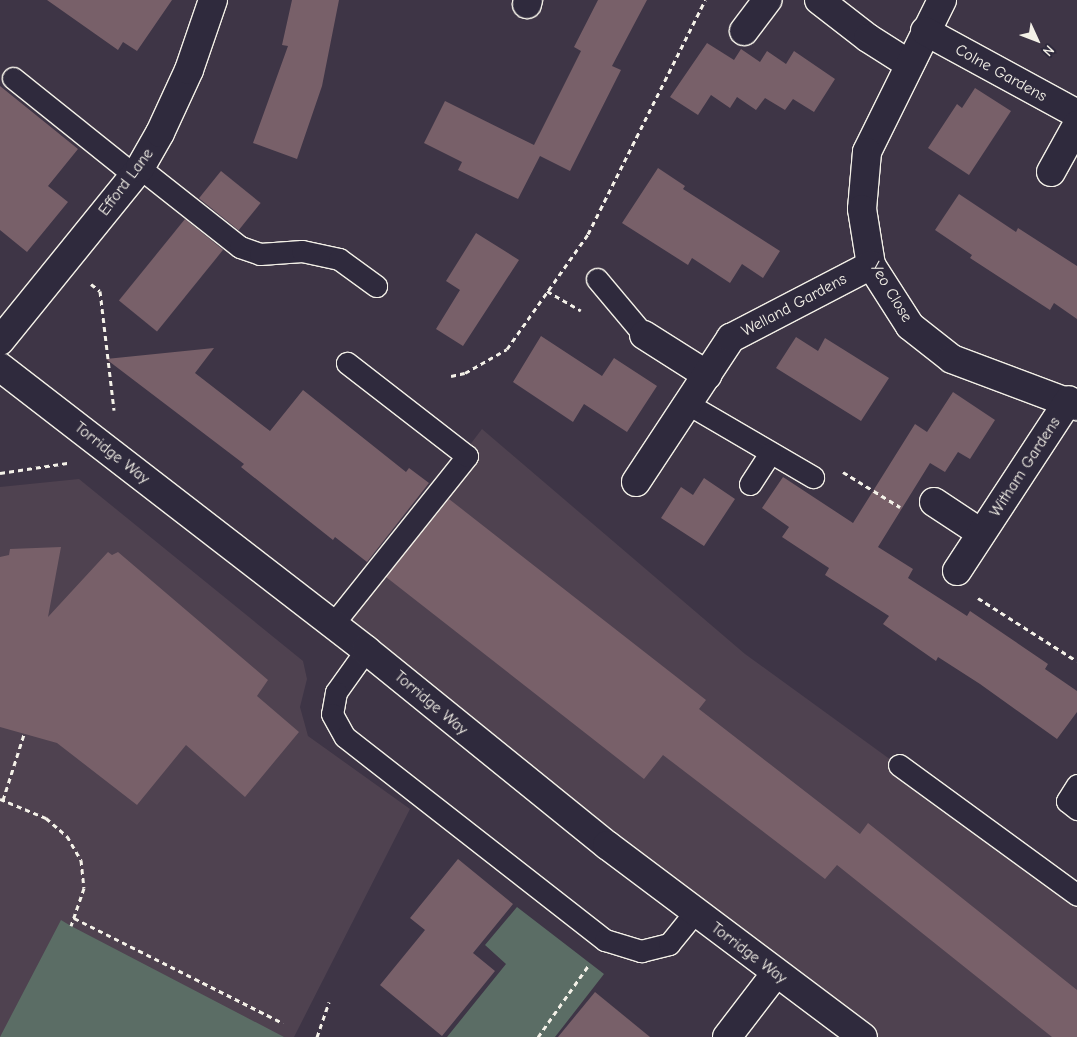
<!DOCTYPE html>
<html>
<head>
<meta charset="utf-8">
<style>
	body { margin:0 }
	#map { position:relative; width:1077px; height:1037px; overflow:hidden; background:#3e3546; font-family:"Comic Neue",sans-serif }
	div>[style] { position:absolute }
	.built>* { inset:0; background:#4f4250 }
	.green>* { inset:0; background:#5b6d65 }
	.building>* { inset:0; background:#786069; transform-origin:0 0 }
	.path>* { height:3px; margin-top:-1.5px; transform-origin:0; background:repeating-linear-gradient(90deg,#f4f1e8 0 5px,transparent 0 9px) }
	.roads { filter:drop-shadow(1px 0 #f4f1e8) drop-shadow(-1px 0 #f4f1e8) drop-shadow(0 1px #f4f1e8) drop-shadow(0 -1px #f4f1e8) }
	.lane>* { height:21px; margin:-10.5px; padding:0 10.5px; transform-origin:10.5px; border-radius:10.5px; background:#2f2a3d }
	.street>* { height:28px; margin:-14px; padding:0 14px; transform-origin:14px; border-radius:14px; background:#2f2a3d }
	span { translate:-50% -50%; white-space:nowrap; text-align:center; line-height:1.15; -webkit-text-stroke:4px #2f2a3d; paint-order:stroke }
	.street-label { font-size:16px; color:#f4f1e8 }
	.north { position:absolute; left:1012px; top:15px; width:50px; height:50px; -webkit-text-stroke:4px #2f2a3d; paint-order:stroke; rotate:133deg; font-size:14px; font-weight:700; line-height:20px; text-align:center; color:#f4f1e8 }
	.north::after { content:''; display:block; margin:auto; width:18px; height:22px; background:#f4f1e8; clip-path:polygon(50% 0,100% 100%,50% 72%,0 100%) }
</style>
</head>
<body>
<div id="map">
	<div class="built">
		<div style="clip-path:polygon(482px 429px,745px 654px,1077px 895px,1077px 1037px,871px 1037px,333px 624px)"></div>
		<div style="clip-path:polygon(79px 479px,303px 661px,307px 679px,300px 707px,308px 736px,410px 809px,294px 1037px,0 1037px,0 487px)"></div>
	</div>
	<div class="green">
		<div style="clip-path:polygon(517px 907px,604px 974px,555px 1037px,447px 1037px,506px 964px,485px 945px)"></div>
		<div style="clip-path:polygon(61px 920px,71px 926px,284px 1037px,0 1037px)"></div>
	</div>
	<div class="building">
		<div style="clip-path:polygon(47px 0,172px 0,137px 51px,123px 42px,118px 50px)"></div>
		<div style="clip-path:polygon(292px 0,339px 0,322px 86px,297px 159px,253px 143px,288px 46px,282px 45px)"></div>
		<div style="clip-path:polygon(598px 0,647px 0,612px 66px,621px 70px,570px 171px,540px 156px,518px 199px,458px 170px,462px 162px,424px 143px,445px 101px,534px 145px,581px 51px,574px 47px)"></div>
		<div style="clip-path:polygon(707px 43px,734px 60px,741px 49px,760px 62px,767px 51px,786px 64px,794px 51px,835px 79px,814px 112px,793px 99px,785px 110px,765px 98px,756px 110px,737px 97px,730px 108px,711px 95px,698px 115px,670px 97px)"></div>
		<div style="clip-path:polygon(0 86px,78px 149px,48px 186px,68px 202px,27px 252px,0 230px)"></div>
		<div style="clip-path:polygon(975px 88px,1011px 111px,969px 175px,928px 148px,957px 104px,962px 108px)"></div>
		<div style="clip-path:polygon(658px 168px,685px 186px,683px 189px,780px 251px,763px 278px,742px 264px,730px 283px,692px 258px,688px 265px,622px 223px)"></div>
		<div style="left:221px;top:171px;width:51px;height:35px;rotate:39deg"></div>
		<div style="clip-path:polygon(959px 194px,1016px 232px,1018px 228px,1077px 266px,1077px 319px,1054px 303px,1050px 310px,970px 258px,972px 255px,935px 230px)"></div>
		<div style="left:185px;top:219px;width:49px;height:105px;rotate:39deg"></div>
		<div style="clip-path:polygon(476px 233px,519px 260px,463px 346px,436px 329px,460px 290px,446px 281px)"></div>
		<div style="clip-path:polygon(541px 336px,602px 376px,614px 358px,657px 386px,627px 432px,584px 404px,573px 422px,513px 382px)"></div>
		<div style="clip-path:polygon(796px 337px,818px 351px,825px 338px,889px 378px,861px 421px,776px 368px)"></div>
		<div style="clip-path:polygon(214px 348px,195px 373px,270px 431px,303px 390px,406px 472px,409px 468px,429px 483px,367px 562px,335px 537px,333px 540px,241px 467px,244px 464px,106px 359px)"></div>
		<div style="clip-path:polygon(953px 392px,995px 420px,970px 459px,958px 452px,945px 472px,930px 463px,878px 547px,913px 569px,908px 578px,967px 616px,970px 611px,1048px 664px,1045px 669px,1077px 691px,1077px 712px,1057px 739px,980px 684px,938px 657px,936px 661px,883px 624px,889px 616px,825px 575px,829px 568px,782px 537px,789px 527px,762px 508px,783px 477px,853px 523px,915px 424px,927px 432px)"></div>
		<div style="clip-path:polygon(704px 478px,735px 499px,704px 546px,661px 518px,681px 487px,693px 495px)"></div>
		<div style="clip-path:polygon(449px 499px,706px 700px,699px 709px,860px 834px,868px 823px,1077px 990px,1077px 1037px,1052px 1037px,837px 865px,825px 879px,663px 755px,644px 779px,386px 577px)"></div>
		<div style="clip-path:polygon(61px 547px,48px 617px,108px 552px,112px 555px,118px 552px,268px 680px,257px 696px,299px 732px,245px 797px,186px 745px,137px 805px,57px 743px,0 727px,0 557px,9px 555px,10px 549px)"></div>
		<div style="clip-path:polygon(458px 859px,513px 904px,473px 953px,495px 971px,442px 1036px,380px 985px,425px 930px,410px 918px)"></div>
		<div style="clip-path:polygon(595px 992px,650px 1037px,558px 1037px)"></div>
	</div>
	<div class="path">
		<div style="left:91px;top:284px;width:11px;rotate:38deg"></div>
		<div style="left:100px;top:291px;width:120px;rotate:83.3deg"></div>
		<div style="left:547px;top:291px;width:39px;rotate:30deg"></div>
		<div style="left:451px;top:376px;width:14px;rotate:-12deg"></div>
		<div style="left:465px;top:373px;width:48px;rotate:-29.7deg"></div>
		<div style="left:507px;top:349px;width:141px;rotate:-54.8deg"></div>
		<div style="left:588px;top:234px;width:262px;rotate:-63.4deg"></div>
		<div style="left:843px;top:472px;width:67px;rotate:31.6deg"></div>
		<div style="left:0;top:473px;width:68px;rotate:-8.5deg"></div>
		<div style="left:978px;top:598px;width:117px;rotate:32.5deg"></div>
		<div style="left:0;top:799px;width:50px;rotate:22.4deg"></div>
		<div style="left:46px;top:818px;width:28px;rotate:41deg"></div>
		<div style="left:67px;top:836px;width:28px;rotate:60deg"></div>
		<div style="left:81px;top:860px;width:28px;rotate:84deg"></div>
		<div style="left:84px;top:888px;width:40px;rotate:108.9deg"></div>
		<div style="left:3px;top:800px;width:69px;rotate:-72.3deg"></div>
		<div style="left:74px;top:918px;width:234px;rotate:26.7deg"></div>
		<div style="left:317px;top:1037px;width:37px;rotate:-71deg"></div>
		<div style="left:538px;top:1037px;width:87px;rotate:-54.8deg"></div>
	</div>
	<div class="roads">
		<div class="lane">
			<div style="left:13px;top:78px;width:155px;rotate:38.7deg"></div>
			<div style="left:140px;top:168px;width:127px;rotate:38.3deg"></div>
			<div style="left:240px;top:247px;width:21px;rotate:19deg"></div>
			<div style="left:260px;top:254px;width:42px;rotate:-4.1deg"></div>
			<div style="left:302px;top:251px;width:38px;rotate:12deg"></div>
			<div style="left:339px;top:259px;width:46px;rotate:36.1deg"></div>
			<div style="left:597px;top:279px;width:73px;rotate:50deg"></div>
			<div style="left:688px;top:404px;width:145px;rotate:30.3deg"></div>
			<div style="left:750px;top:484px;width:37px;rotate:-57deg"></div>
			<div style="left:333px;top:624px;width:215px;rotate:-51.4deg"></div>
			<div style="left:467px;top:456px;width:152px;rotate:-142.2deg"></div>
			<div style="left:366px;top:650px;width:52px;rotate:125.5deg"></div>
			<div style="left:336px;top:692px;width:22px;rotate:100deg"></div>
			<div style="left:332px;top:714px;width:26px;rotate:61deg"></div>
			<div style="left:345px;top:737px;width:330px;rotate:38deg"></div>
			<div style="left:605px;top:940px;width:38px;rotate:17deg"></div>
			<div style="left:641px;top:951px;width:29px;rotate:-14deg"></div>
			<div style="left:669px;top:944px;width:41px;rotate:-50.9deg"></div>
			<div style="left:899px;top:765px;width:220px;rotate:36.1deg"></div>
			<div style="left:1077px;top:785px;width:19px;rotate:122deg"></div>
			<div style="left:1067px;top:801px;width:13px;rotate:39deg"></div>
		</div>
		<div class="street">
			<div style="left:819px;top:0;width:62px;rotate:37.8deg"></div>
			<div style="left:868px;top:38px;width:49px;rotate:32.4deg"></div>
			<div style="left:942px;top:0;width:169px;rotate:116.3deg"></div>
			<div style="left:867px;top:152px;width:57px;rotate:95deg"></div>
			<div style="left:862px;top:209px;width:57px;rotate:80.9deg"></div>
			<div style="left:871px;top:265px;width:72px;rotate:57.4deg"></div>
			<div style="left:910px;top:326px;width:53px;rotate:38.2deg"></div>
			<div style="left:952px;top:359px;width:134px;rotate:20.6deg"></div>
			<div style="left:527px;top:4px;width:4px;rotate:-76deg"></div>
			<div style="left:744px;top:31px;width:39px;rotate:-53deg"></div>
			<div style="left:925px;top:31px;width:173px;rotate:28.6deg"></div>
			<div style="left:1051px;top:172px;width:54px;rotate:-61deg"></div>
			<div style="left:644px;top:335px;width:75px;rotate:32.4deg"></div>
			<div style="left:0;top:341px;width:223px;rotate:-51deg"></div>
			<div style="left:140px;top:168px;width:40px;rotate:-60.3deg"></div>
			<div style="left:160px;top:133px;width:69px;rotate:-65.3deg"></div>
			<div style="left:189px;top:70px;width:74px;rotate:-71.1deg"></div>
			<div style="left:0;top:367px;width:463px;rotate:37.7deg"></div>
			<div style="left:366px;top:650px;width:310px;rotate:39deg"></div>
			<div style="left:607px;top:845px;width:320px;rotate:36.9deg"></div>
			<div style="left:636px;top:482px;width:173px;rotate:-56.6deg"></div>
			<div style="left:731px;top:338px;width:158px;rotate:-27.5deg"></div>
			<div style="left:934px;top:502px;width:56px;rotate:33.4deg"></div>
			<div style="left:957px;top:571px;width:204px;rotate:-56.8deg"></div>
			<div style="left:727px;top:1037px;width:81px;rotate:-52.6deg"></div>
		</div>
	</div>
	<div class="street-label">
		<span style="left:1001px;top:73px;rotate:29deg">Colne Gardens</span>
		<span style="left:126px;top:182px;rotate:-53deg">Efford Lane</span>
		<span style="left:891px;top:292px;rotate:59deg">Yeo Close</span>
		<span style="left:794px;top:305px;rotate:-28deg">Welland Gardens</span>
		<span style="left:112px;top:453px;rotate:38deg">Torridge Way</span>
		<span style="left:1025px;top:467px;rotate:-57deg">Witham Gardens</span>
		<span style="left:431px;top:703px;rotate:40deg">Torridge Way</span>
		<span style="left:749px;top:953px;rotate:37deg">Torridge Way</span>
	</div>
	<div class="north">N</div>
</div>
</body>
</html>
